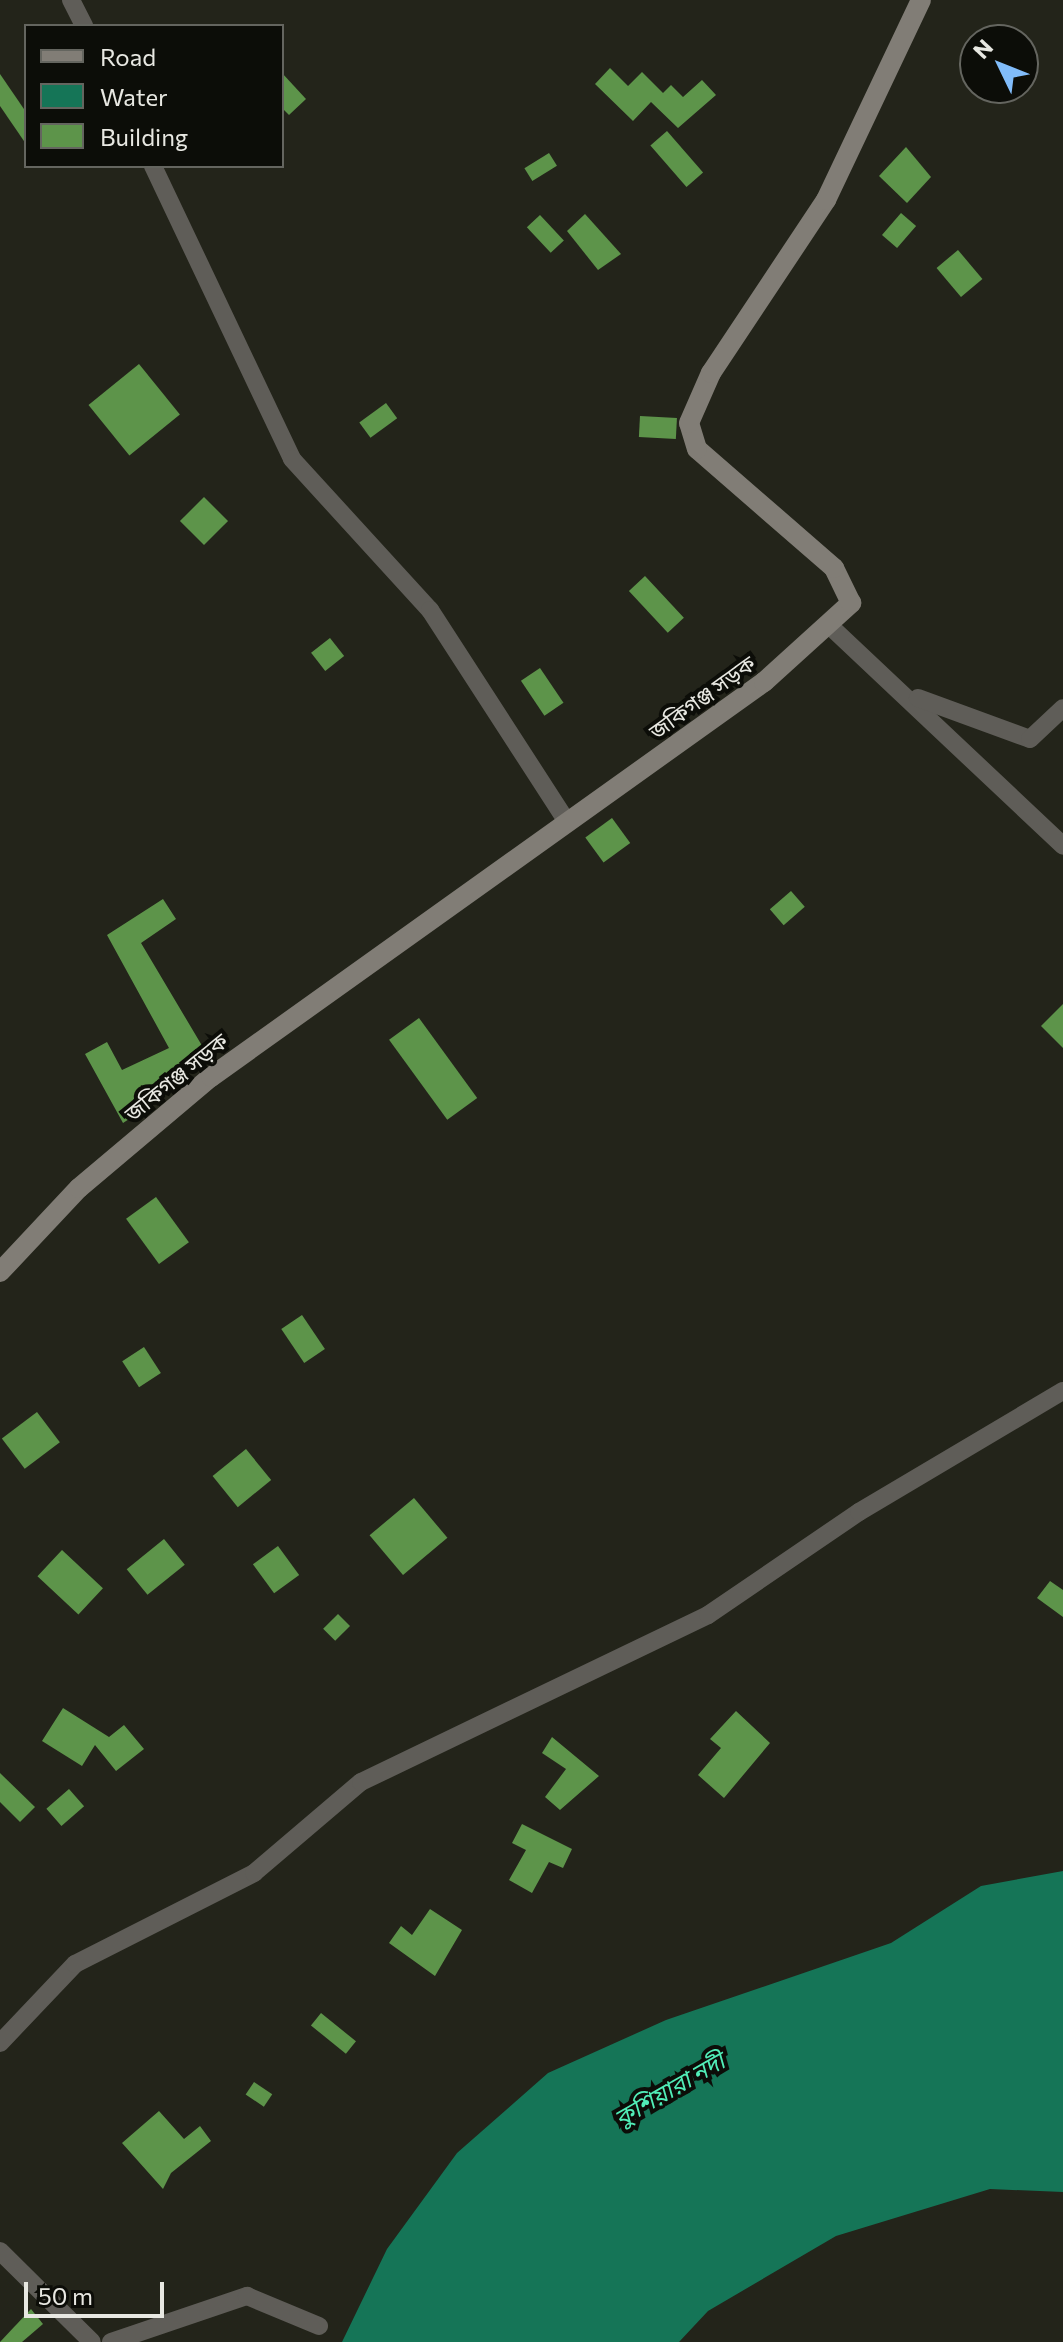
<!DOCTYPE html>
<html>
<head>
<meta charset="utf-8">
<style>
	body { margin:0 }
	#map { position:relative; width:1063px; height:2342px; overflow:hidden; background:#23241a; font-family:Commissioner,"Noto Sans Bengali",sans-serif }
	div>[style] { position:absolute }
	.water>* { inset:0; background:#157557 }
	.building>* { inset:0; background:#5d944a; transform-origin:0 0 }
	.minor>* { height:18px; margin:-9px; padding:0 9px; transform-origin:9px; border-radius:9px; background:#5f5d58 }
	.secondary>* { height:20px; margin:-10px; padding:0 10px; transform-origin:10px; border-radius:10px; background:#817d76 }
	span { translate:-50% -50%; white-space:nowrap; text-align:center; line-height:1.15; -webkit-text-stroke:8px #0c0d08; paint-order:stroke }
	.street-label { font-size:22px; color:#e8e8e2 }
	.water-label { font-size:24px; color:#51eeb8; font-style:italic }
	.legend { position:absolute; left:24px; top:24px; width:260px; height:144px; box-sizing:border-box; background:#0c0d08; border:2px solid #64655f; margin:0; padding:10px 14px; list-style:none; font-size:24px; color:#e8e8e2 }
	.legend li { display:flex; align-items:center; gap:16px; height:40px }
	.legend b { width:40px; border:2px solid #64655f }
	.north { position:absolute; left:959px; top:24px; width:80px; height:80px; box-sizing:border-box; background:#0c0d08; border:2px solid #64655f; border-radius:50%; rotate:313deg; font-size:22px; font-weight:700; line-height:32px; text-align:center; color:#e8e8e2 }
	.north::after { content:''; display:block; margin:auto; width:28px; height:36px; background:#81bcfa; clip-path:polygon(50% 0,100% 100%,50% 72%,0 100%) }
	.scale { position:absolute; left:24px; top:2282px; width:140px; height:36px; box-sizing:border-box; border:4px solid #e8e8e2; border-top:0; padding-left:10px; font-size:24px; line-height:28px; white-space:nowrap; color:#e8e8e2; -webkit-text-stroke:6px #0c0d08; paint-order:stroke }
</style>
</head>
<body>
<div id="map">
	<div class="water">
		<div style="clip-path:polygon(1063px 1871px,1063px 2192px,990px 2189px,836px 2236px,708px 2311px,679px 2342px,342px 2342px,387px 2249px,457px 2153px,548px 2073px,666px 2020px,891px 1943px,981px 1886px)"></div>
	</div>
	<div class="building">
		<div style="clip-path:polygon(610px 68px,628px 86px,642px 72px,663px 93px,671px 85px,683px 97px,702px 80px,716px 95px,678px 128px,651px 102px,633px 121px,595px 84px)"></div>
		<div style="clip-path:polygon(282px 73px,306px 99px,289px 115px,282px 108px)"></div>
		<div style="clip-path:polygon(0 74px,26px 112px,26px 144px,0 106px)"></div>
		<div style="left:667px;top:131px;width:55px;height:22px;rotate:49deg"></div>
		<div style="clip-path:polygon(906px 147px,931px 177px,907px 203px,879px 176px)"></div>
		<div style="left:549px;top:153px;width:15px;height:29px;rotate:58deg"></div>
		<div style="left:901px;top:213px;width:20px;height:29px;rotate:41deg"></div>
		<div style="clip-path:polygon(585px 214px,621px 254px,598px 270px,567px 231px)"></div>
		<div style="left:540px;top:215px;width:35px;height:18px;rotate:47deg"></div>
		<div style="left:958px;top:250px;width:38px;height:28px;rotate:50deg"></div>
		<div style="left:139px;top:364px;width:65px;height:65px;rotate:51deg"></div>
		<div style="left:386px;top:403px;width:19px;height:33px;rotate:54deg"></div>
		<div style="left:640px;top:416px;width:37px;height:21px;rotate:3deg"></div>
		<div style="left:204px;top:497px;width:34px;height:34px;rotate:45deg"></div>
		<div style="left:645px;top:576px;width:57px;height:22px;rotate:47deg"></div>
		<div style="left:330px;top:638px;width:23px;height:24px;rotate:52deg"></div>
		<div style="left:540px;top:668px;width:42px;height:23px;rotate:56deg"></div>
		<div style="left:612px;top:818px;width:31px;height:33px;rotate:54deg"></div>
		<div style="left:791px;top:891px;width:21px;height:28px;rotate:49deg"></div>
		<div style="clip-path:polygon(163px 899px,176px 919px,141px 943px,204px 1049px,167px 1072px,175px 1089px,123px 1123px,85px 1054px,107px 1042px,122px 1070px,169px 1048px,107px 935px)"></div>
		<div style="clip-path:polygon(1063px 1004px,1063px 1048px,1041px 1026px)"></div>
		<div style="left:419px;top:1018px;width:99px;height:37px;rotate:54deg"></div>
		<div style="left:156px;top:1197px;width:56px;height:37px;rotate:54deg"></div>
		<div style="left:302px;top:1315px;width:41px;height:25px;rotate:56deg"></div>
		<div style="left:144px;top:1347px;width:31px;height:26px;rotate:57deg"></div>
		<div style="left:37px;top:1412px;width:38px;height:44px;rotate:53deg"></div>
		<div style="left:246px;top:1449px;width:40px;height:43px;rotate:51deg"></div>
		<div style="left:414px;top:1498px;width:52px;height:58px;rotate:50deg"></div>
		<div style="left:164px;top:1539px;width:33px;height:48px;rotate:51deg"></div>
		<div style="left:278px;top:1546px;width:36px;height:31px;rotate:54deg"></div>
		<div style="left:62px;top:1550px;width:56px;height:36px;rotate:43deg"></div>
		<div style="clip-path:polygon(1050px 1581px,1063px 1590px,1063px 1617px,1037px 1598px)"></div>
		<div style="left:338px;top:1614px;width:17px;height:21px;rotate:45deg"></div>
		<div style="clip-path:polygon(63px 1708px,109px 1737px,124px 1725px,144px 1749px,116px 1771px,95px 1745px,82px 1766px,42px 1741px)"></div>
		<div style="clip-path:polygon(736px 1711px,770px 1743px,724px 1798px,698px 1775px,721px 1748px,710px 1739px)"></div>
		<div style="clip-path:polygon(552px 1737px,599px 1776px,560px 1810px,545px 1797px,566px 1769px,542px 1753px)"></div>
		<div style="clip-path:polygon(0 1773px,35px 1807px,20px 1822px,0 1802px)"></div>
		<div style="left:69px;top:1789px;width:23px;height:30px;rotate:49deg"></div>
		<div style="clip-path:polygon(522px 1824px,572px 1849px,563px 1868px,549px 1862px,532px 1893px,509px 1880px,526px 1850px,512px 1843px)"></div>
		<div style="clip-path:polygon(430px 1909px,462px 1930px,435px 1976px,389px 1943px,401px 1926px,412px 1935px)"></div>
		<div style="left:321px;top:2013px;width:45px;height:16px;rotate:39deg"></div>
		<div style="left:254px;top:2082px;width:22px;height:15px;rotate:34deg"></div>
		<div style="clip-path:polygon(159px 2111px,184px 2139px,200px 2126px,211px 2141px,171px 2173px,163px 2189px,122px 2143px)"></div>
		<div style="clip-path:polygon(31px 2309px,43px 2324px,22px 2342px,0 2342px)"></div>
	</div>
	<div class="minor">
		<div style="left:71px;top:0;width:29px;rotate:63deg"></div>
		<div style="left:153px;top:166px;width:324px;rotate:64.6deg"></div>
		<div style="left:292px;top:459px;width:205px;rotate:47.6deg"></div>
		<div style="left:430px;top:610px;width:252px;rotate:57.1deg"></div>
		<div style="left:831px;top:627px;width:319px;rotate:43.3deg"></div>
		<div style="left:918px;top:698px;width:119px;rotate:20.1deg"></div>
		<div style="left:1030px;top:739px;width:45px;rotate:-43.2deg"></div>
		<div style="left:0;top:2043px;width:109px;rotate:-46.5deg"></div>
		<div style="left:75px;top:1964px;width:201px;rotate:-26.9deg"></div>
		<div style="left:254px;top:1873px;width:140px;rotate:-40.4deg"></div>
		<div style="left:361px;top:1782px;width:385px;rotate:-25.7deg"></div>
		<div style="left:708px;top:1615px;width:183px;rotate:-34.3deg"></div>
		<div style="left:859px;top:1512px;width:237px;rotate:-30.7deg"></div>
		<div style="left:0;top:2251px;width:129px;rotate:44.7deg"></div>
		<div style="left:111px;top:2342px;width:144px;rotate:-18.7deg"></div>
		<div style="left:247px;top:2296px;width:78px;rotate:22.6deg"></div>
	</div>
	<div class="secondary">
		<div style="left:0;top:1272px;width:115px;rotate:-46.8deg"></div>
		<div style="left:79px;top:1188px;width:172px;rotate:-40.1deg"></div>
		<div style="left:211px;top:1077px;width:680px;rotate:-35.54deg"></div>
		<div style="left:764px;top:682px;width:118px;rotate:-42.2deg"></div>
		<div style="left:851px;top:603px;width:39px;rotate:-116deg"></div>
		<div style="left:834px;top:568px;width:181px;rotate:-139deg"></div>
		<div style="left:697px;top:449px;width:27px;rotate:-107deg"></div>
		<div style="left:689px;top:423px;width:55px;rotate:-66.3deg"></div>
		<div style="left:711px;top:373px;width:208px;rotate:-56.4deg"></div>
		<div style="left:826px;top:200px;width:221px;rotate:-64.6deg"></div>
	</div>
	<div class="street-label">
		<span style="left:702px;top:697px;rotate:-36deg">জকিগঞ্জ সড়ক</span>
		<span style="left:176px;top:1077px;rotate:-39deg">জকিগঞ্জ সড়ক</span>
	</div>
	<div class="water-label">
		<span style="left:669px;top:2089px;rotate:-30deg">কুশিয়ারা নদী</span>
	</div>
	<ul class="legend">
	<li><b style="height:10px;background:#817d76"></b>Road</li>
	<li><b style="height:22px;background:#157557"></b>Water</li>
	<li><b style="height:22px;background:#5d944a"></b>Building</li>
	</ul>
	<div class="north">N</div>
	<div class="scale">50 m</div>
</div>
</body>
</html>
